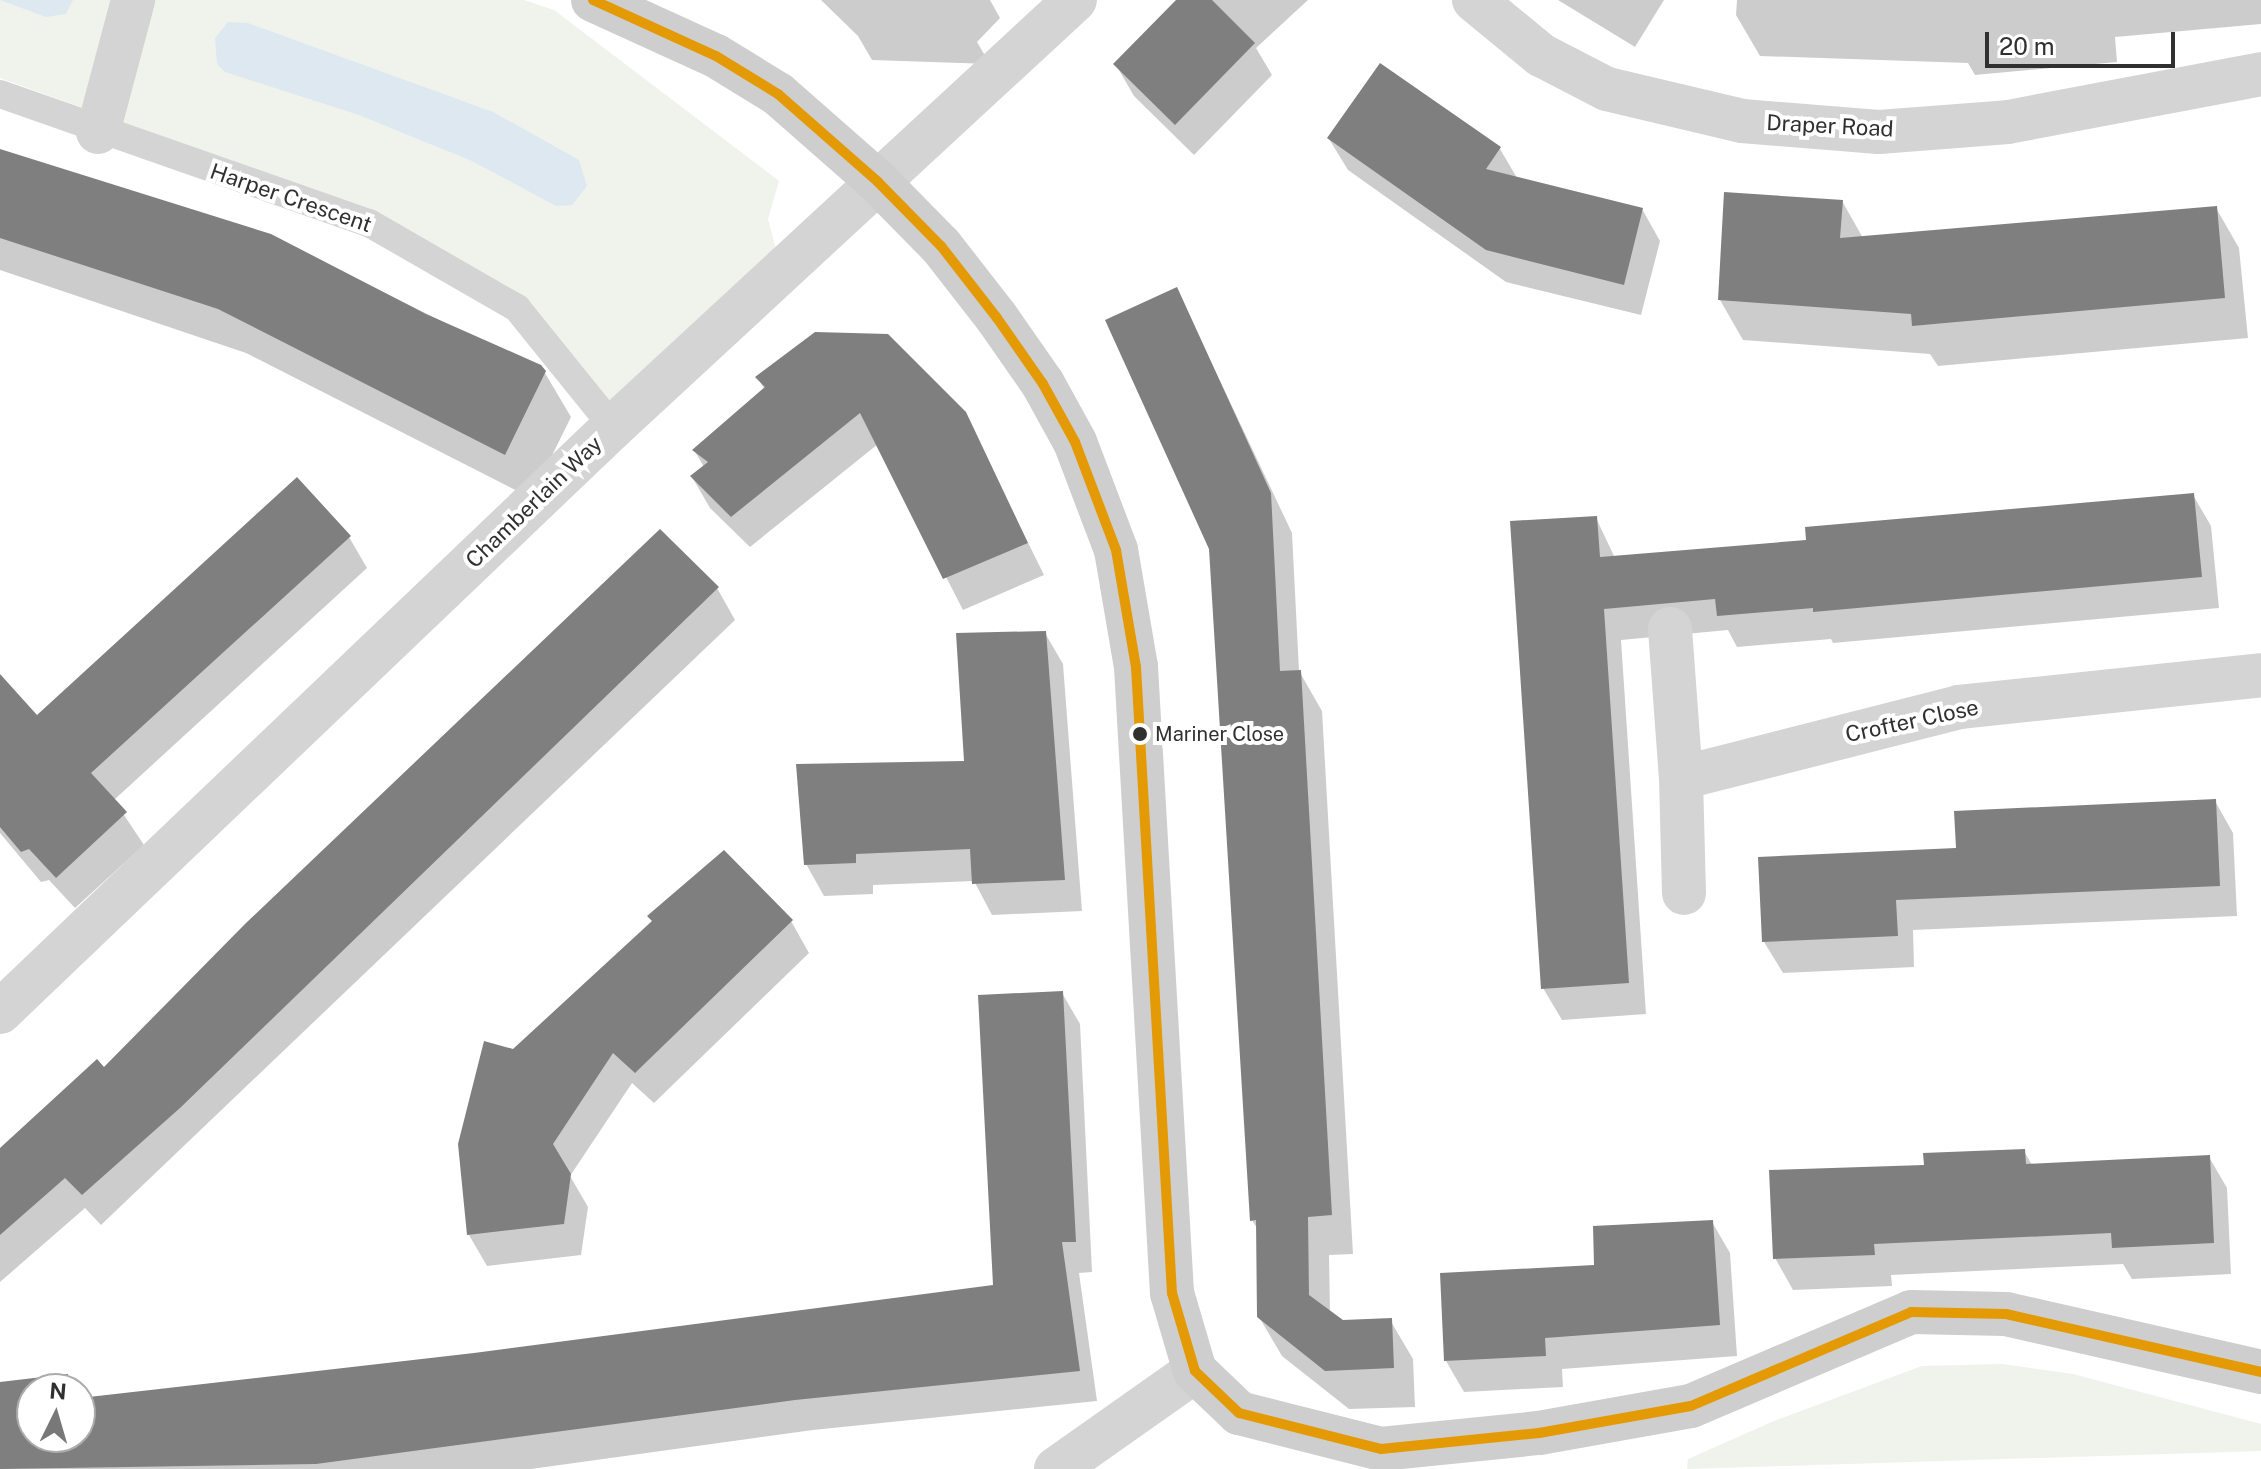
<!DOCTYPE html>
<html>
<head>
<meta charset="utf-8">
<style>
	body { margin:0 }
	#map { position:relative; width:2261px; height:1469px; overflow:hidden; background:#fff; font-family:"Public Sans",sans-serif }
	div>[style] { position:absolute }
	.green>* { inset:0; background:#f0f2ec }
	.water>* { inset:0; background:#dde8f0 }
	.shadow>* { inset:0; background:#0003 }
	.building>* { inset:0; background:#7f7f7f }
	.lane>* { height:28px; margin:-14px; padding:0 14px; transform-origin:14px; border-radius:14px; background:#d4d4d4 }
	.street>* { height:44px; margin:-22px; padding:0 22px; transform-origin:22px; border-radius:22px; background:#d4d4d4 }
	.secondary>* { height:44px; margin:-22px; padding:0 22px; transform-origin:22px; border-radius:22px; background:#cecece }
	.bus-1>* { height:10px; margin:-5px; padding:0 5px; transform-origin:5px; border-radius:5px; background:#e39a05 }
	.dots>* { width:22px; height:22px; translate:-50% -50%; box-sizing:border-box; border:4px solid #fff; border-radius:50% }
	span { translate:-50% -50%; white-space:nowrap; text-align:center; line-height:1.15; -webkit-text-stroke:8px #fff; paint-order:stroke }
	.bus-label { font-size:20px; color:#303030 }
	.left { translate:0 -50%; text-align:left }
	.street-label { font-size:22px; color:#303030 }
	.north { position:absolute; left:16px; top:1373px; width:80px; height:80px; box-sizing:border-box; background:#fff; border:2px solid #acacac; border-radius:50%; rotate:5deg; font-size:22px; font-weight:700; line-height:32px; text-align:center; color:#303030 }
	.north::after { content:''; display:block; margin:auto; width:28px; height:36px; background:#787878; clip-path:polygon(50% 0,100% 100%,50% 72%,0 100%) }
	.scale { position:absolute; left:1985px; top:32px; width:190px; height:36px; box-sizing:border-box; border:4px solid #303030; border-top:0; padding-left:10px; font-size:24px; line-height:28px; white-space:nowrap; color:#303030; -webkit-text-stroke:6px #fff; paint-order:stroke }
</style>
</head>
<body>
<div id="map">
	<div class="green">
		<div style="clip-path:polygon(0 0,524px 0,554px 10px,779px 181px,768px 219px,779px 261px,613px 409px,524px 300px,367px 210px,0 78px)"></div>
		<div style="clip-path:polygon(2002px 1364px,2073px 1374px,2261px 1424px,2261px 1451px,1687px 1469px,1688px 1459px,1774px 1421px,1922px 1366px)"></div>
	</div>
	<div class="water">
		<div style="clip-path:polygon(0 0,73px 0,66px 14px,46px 17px)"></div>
		<div style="clip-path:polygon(228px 22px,248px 23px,493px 112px,579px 160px,587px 186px,572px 205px,556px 206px,472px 161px,359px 115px,225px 72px,217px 64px,215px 38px)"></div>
	</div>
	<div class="shadow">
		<div style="clip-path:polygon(821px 0,990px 0,1000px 18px,977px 42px,990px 64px,872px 60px,858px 36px)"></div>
		<div style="clip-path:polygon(1179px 0,1308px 0,1256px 48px,1272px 75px,1194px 155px,1134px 96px,1116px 65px)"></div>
		<div style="clip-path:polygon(1558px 0,1664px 0,1635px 47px)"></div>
		<div style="clip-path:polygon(1737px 0,2261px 0,2261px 24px,2115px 37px,2117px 62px,1975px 75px,1968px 63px,1760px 56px,1736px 15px)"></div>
		<div style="clip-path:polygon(1329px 139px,1500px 149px,1517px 178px,1642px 209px,1660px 241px,1641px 315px,1506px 282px,1348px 170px)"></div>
		<div style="clip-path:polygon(0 151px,271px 236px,545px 373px,571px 417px,531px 498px,246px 353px,0 270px)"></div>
		<div style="clip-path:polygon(1842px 201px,1863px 238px,2216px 208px,2239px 248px,2248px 338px,1938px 366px,1930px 354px,1743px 340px,1720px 300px)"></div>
		<div style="clip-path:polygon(1177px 290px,1292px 533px,1299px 671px,1322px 711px,1353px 1254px,1329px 1255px,1330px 1313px,1343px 1322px,1390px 1320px,1413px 1359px,1415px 1407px,1349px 1409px,1282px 1356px,1259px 1317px,1258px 1230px,1252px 1220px,1211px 549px)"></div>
		<div style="clip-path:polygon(757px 377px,964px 413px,1044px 575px,963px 610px,878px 444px,750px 547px,710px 508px,692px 477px,704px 467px,694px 450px,765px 390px)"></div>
		<div style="clip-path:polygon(2193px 495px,2211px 526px,2219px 608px,1833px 643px,1831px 639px,1737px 647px,1728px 630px,1621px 640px,1646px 1014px,1562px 1020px,1543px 988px,1596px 518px,1615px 558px,1809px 541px)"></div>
		<div style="clip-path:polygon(349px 537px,367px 568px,114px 800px,144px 845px,75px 908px,49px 880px,41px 882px,0 833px,0 677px,37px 718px)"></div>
		<div style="clip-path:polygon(717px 588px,735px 620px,101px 1225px,85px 1208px,0 1282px,0 1151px)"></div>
		<div style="clip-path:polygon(1045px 633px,1063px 664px,1082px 911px,992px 915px,974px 881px,873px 885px,873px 894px,824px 896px,806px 864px,966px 762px)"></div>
		<div style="clip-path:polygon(2215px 801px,2233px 833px,2237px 916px,1913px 930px,1914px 967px,1783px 973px,1764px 942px,1958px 850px)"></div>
		<div style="clip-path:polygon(791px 921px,809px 953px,654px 1103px,632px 1083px,570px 1176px,588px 1207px,581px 1255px,487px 1266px,469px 1235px,514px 1051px)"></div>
		<div style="clip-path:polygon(1062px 993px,1080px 1024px,1092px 1272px,1079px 1273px,1097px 1401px,813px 1430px,531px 1469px,0 1469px,0 1385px,67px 1376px,74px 1389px,32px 1389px,32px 1437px,80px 1437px,80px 1399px,474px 1355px,995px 1286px)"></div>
		<div style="clip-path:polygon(2024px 1151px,2032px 1165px,2209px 1157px,2227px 1188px,2231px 1274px,2132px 1279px,2123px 1264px,1891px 1275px,1892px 1286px,1793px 1290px,1775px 1258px,1926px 1167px)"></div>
		<div style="clip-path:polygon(1712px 1222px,1730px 1253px,1737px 1356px,1562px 1369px,1563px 1387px,1464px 1392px,1446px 1361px,1597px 1267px)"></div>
	</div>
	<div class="building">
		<div style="clip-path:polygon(1176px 0,1212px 0,1255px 43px,1175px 125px,1113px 64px)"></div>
		<div style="clip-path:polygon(1380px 63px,1501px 147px,1486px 169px,1643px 208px,1624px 285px,1486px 250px,1327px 138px)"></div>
		<div style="clip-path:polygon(0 149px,271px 234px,426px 314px,541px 365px,546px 371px,505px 455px,218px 309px,0 238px)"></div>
		<div style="clip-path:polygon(1724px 192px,1843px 200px,1840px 238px,2217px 206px,2225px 298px,1912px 326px,1911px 314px,1718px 300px)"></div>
		<div style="clip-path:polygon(1177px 287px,1271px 493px,1280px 671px,1301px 670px,1332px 1215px,1308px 1217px,1309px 1295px,1343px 1320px,1392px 1318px,1394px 1368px,1325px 1371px,1257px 1317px,1256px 1220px,1250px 1221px,1209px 549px,1105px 320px)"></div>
		<div style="clip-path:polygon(815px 332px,888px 334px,966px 412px,1028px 543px,943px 579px,860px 413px,731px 517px,690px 476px,708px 462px,692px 450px,765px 387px,755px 377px)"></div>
		<div style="clip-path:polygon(297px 477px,351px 536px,91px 773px,127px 812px,56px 878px,29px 849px,21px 852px,0 827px,0 674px,37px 715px)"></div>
		<div style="clip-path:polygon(2194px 493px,2202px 577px,1813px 612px,1813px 608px,1717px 616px,1715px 599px,1604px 609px,1629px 983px,1541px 989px,1510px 521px,1597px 516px,1600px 557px,1806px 540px,1805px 527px)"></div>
		<div style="clip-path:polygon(660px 529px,719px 587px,180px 1108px,82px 1195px,65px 1178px,0 1235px,0 1148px,97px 1059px,104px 1067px,246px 923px)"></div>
		<div style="clip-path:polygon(1046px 631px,1065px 880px,972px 884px,970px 849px,856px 854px,856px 863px,804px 865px,796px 764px,964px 761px,956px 633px)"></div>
		<div style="clip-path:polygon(2216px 799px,2220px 886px,1896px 900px,1898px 936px,1762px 942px,1758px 857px,1956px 848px,1954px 811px)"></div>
		<div style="clip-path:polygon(724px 850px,793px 920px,635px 1073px,613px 1053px,553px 1144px,571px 1174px,564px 1224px,467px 1235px,458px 1144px,484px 1041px,513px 1049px,652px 921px,647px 916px)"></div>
		<div style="clip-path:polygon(1063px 991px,1076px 1242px,1062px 1242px,1080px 1371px,795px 1400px,316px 1464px,0 1469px,0 1382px,68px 1374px,70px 1389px,32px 1389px,32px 1437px,80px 1437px,80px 1398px,474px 1353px,993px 1285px,978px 995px)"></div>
		<div style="clip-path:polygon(2025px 1149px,2026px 1164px,2210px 1155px,2214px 1243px,2112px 1248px,2111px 1233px,1874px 1244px,1875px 1255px,1773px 1259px,1769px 1170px,1924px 1165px,1923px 1153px)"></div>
		<div style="clip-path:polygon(1713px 1220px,1720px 1325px,1545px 1338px,1546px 1356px,1444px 1361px,1440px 1273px,1594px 1265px,1593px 1226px)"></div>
	</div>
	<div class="lane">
		<div style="left:0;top:94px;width:391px;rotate:19.3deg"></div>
		<div style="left:369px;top:223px;width:171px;rotate:29.9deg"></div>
		<div style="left:517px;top:308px;width:153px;rotate:51.1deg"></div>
	</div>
	<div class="street">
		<div style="left:1474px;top:0;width:87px;rotate:39.4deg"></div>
		<div style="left:1541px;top:55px;width:74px;rotate:27.3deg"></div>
		<div style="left:1607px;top:89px;width:139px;rotate:13.3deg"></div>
		<div style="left:1742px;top:121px;width:137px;rotate:4.6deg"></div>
		<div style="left:1879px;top:132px;width:129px;rotate:-4.4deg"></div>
		<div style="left:2008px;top:122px;width:258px;rotate:-10.7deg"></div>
		<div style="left:98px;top:132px;width:137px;rotate:-75.1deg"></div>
		<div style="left:1670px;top:629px;width:149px;rotate:85.8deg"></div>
		<div style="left:1684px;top:893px;width:115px;rotate:-91.5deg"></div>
		<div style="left:1681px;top:778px;width:287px;rotate:-14.3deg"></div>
		<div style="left:1959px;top:707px;width:304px;rotate:-6deg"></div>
		<div style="left:0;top:1012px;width:847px;rotate:-43.66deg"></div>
		<div style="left:613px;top:427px;width:629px;rotate:-42.75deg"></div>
		<div style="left:1056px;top:1469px;width:170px;rotate:-35.2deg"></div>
	</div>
	<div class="secondary">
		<div style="left:593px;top:0;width:135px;rotate:24.5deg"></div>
		<div style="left:716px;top:56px;width:73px;rotate:31.5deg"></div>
		<div style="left:778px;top:94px;width:133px;rotate:41.3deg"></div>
		<div style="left:878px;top:182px;width:90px;rotate:45.5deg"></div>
		<div style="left:941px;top:246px;width:91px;rotate:52.1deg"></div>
		<div style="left:997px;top:318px;width:80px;rotate:55.1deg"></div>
		<div style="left:1043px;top:384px;width:66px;rotate:61.1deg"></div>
		<div style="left:1075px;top:442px;width:116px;rotate:69.2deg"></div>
		<div style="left:1116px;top:550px;width:119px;rotate:80.3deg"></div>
		<div style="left:1136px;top:667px;width:627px;rotate:86.71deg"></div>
		<div style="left:1172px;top:1293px;width:81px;rotate:73.6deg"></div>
		<div style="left:1195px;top:1371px;width:61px;rotate:43.7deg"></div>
		<div style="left:1239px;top:1413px;width:146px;rotate:14.2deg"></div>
		<div style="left:1381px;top:1449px;width:159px;rotate:-5.8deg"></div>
		<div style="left:1539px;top:1433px;width:154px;rotate:-10.1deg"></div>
		<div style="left:1691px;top:1406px;width:239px;rotate:-23.1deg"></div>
		<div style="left:1911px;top:1312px;width:95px;rotate:1.2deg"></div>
		<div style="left:2006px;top:1314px;width:262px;rotate:12.8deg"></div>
	</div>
	<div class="bus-1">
		<div style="left:593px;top:0;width:135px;rotate:24.5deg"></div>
		<div style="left:716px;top:56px;width:73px;rotate:31.5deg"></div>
		<div style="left:778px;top:94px;width:133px;rotate:41.3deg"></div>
		<div style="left:878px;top:182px;width:90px;rotate:45.5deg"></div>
		<div style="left:941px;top:246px;width:91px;rotate:52.1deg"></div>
		<div style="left:997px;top:318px;width:80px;rotate:55.1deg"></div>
		<div style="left:1043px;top:384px;width:66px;rotate:61.1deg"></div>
		<div style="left:1075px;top:442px;width:116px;rotate:69.2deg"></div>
		<div style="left:1116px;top:550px;width:119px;rotate:80.3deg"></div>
		<div style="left:1136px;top:667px;width:627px;rotate:86.71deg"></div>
		<div style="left:1172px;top:1293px;width:81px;rotate:73.6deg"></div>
		<div style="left:1195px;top:1371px;width:61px;rotate:43.7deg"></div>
		<div style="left:1239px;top:1413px;width:146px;rotate:14.2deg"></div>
		<div style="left:1381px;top:1449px;width:159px;rotate:-5.8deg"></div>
		<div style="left:1539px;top:1433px;width:154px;rotate:-10.1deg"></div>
		<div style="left:1691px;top:1406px;width:239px;rotate:-23.1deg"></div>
		<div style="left:1911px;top:1312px;width:95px;rotate:1.2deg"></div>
		<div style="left:2006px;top:1314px;width:262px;rotate:12.8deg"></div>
	</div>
	<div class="dots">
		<div style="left:1140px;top:734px;background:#303030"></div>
	</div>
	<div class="bus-label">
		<span class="left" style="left:1155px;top:734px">Mariner Close</span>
	</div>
	<div class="street-label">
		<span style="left:1830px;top:126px;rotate:3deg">Draper Road</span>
		<span style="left:291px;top:198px;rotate:19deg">Harper Crescent</span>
		<span style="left:534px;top:502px;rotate:-44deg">Chamberlain Way</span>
		<span style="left:1912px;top:721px;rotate:-12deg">Crofter Close</span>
	</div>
	<div class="north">N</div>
	<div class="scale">20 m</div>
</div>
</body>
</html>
